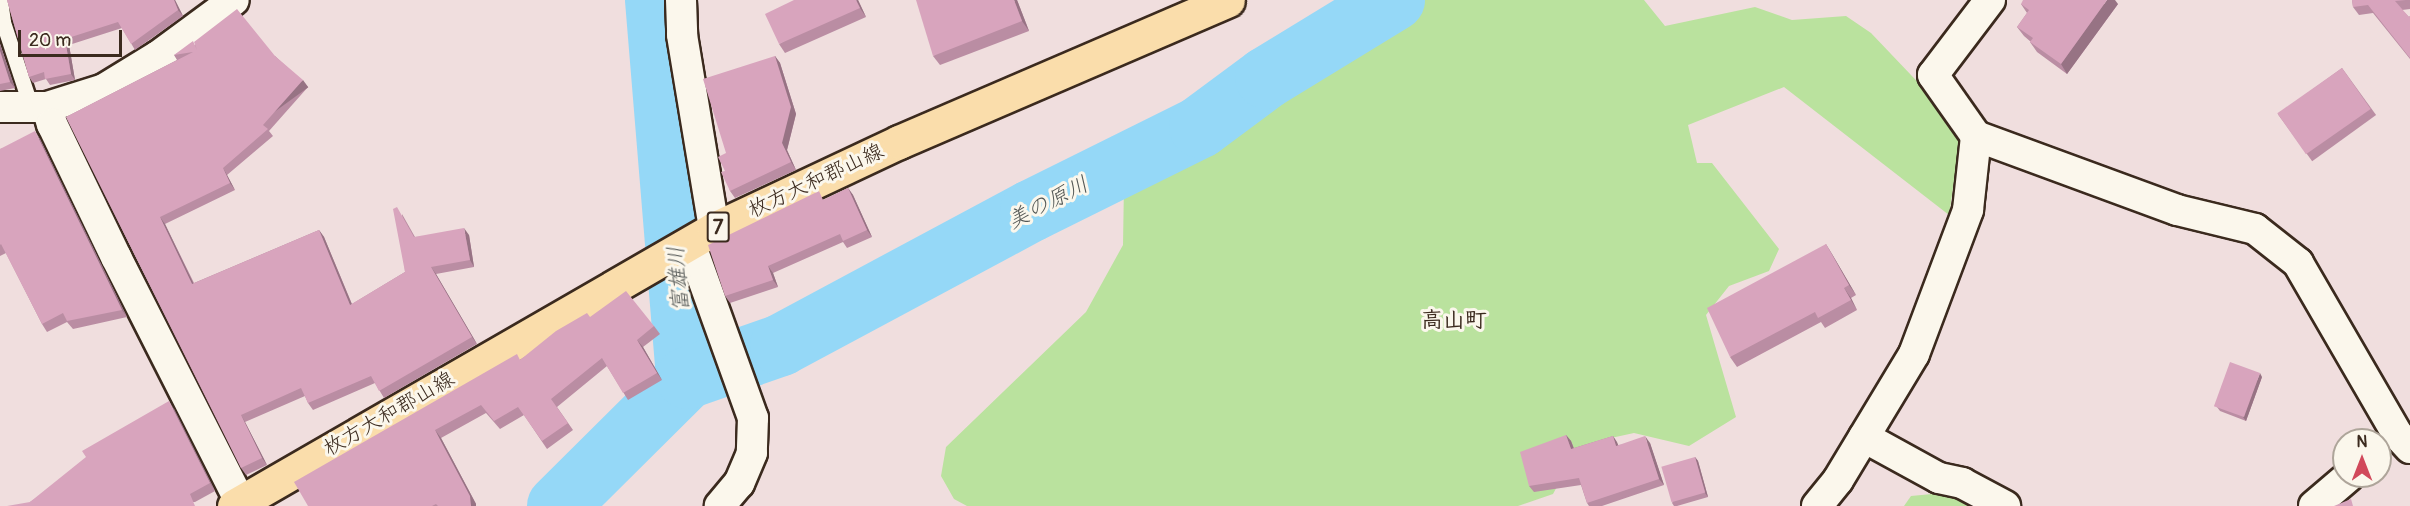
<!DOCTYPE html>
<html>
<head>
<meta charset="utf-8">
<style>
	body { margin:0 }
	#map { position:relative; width:2410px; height:506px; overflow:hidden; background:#f0dede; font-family:Pangolin,"Klee One",sans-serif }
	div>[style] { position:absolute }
	.green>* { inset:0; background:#bae29e }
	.river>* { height:62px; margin:-31px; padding:0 31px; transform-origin:31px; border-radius:31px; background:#95d8f7 }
	.roads { filter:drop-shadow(2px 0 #3b2a1e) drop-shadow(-2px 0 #3b2a1e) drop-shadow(0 2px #3b2a1e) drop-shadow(0 -2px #3b2a1e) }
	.lane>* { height:15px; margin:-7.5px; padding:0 7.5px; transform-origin:7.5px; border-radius:7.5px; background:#fbf7ec }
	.street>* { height:30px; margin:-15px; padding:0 15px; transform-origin:15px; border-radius:15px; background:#fbf7ec }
	.primary>* { height:33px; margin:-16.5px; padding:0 16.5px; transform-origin:16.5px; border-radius:16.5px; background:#faddab }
	.wall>* { inset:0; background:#ba8da3; transform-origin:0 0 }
	.shaded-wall>* { inset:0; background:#977384; transform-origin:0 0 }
	.building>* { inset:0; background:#d8a4bd; transform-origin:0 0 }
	span { translate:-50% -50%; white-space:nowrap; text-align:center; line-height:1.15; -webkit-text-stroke:6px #fbf7ec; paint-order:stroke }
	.shield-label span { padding:2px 4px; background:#fbf7ec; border:2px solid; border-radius:4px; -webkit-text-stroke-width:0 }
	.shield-label { font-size:20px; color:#3b2a1e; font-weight:700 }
	.street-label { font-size:21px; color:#3b2a1e }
	.water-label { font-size:22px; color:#525654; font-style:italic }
	.neighbourhood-label { font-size:22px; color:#3b2a1e; font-weight:700 }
	.north { position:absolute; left:2332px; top:428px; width:60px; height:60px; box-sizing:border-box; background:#fbf7ec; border:2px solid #aea59a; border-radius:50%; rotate:0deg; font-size:16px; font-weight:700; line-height:24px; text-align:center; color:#3b2a1e }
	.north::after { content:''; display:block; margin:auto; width:21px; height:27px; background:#d1495b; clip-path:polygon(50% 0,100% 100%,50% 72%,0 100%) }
	.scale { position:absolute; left:18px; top:30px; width:104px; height:27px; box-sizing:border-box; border:3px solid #3b2a1e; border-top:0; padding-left:8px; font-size:18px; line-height:21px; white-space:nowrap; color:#3b2a1e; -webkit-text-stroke:4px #fbf7ec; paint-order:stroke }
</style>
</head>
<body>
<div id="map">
	<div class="green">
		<div style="clip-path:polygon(1417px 0,1644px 0,1665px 26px,1755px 7px,1792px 20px,1846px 16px,1871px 33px,1951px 117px,1960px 141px,1949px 215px,1784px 87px,1688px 125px,1697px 163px,1712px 163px,1779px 249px,1769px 271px,1729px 286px,1706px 315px,1736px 417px,1689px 446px,1634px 433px,1597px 441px,1571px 461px,1553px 494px,1518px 506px,967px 506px,954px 499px,941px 476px,946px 447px,1086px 312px,1123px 245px,1124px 183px,1189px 147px,1345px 39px)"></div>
		<div style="clip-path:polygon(1953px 492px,1977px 506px,1904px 506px,1911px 496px)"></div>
	</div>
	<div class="river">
		<div style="left:656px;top:0;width:379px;rotate:85.3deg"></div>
		<div style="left:558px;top:506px;width:182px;rotate:-44.8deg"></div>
		<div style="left:687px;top:378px;width:100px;rotate:-19.3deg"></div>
		<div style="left:781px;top:345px;width:284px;rotate:-28.2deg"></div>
		<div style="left:1031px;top:211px;width:189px;rotate:-26.4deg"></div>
		<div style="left:1200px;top:127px;width:82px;rotate:-36.6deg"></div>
		<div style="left:1266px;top:78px;width:150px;rotate:-31.4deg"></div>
	</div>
	<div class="roads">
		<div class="lane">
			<div style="left:0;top:0;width:22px;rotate:82deg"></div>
			<div style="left:3px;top:22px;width:89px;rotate:71.8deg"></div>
		</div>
		<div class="street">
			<div style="left:681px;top:0;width:35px;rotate:88deg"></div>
			<div style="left:682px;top:35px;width:197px;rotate:80.6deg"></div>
			<div style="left:1990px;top:0;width:94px;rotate:127.2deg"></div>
			<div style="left:1933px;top:75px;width:75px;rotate:54.8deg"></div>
			<div style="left:1976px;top:136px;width:214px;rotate:20.2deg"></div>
			<div style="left:2177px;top:210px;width:80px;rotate:13.7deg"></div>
			<div style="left:2255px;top:229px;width:55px;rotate:38.3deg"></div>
			<div style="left:2298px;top:263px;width:198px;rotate:59.9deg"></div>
			<div style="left:2397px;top:434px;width:19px;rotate:47deg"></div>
			<div style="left:0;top:107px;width:47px"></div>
			<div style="left:47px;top:107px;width:60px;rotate:-17.5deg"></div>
			<div style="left:104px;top:89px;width:63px;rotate:-31.4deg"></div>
			<div style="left:158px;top:56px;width:94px;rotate:-36.4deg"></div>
			<div style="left:47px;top:107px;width:18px;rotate:74deg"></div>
			<div style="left:52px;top:124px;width:148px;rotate:64.3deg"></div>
			<div style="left:116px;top:257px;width:274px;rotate:63.1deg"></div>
			<div style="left:690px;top:243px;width:186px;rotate:70.2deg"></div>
			<div style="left:753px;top:418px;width:35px;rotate:92deg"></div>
			<div style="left:752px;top:453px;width:33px;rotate:113deg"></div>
			<div style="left:739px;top:483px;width:30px;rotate:130deg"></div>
			<div style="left:1864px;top:437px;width:85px;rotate:28.7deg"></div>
			<div style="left:1939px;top:478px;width:24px;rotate:12deg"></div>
			<div style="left:1962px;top:483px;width:49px;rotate:28.1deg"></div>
			<div style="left:1817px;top:506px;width:33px;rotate:-51deg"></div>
			<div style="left:1838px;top:480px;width:147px;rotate:-58.9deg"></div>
			<div style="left:1914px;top:354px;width:154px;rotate:-69.4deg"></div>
			<div style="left:1968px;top:210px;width:74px;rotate:-83.8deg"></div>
			<div style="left:2314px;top:506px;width:46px;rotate:-40.6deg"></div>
		</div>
		<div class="primary">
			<div style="left:234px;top:506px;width:554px;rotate:-29.99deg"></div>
			<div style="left:714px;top:229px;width:204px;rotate:-25.2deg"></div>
			<div style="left:899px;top:142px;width:358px;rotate:-23.3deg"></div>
		</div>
	</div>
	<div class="wall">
		<div style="clip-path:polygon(7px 0,175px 0,183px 16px,135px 50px,122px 28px,69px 45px,75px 80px,50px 85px,46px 79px,33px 83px,29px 77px)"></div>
		<div style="clip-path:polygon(858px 0,866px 17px,785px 53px,779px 44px)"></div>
		<div style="clip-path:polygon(1017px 0,1029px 31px,940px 65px,933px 56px)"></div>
		<div style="clip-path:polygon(2352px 0,2410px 0,2410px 9px,2402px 10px,2409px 17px,2410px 16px,2410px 59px,2373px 13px,2359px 15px,2353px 7px)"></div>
		<div style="clip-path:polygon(2021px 4px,2118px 4px,2067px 74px,2037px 52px,2030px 42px,2031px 42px,2024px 36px,2017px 27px,2027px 13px)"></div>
		<div style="clip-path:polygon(0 44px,15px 88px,0 91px)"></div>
		<div style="clip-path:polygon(195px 45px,275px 56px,308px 87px,269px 131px,273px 136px,227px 175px,235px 190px,165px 224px,194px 283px,319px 230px,324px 237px,352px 304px,405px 272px,402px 214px,415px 237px,469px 235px,474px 267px,436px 274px,477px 344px,384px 398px,375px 383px,313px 410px,308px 403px,305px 396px,245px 422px,267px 465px,246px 475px,241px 468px,66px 117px,177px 60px,174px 55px)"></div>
		<div style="clip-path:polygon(775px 56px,780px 63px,796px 114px,787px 150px,796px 170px,735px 198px,730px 191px,725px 171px,726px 153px)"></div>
		<div style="left:2342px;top:68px;width:58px;height:79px;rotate:54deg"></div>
		<div style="clip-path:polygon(40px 139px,127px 317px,73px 329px,67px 322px,47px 332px,42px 324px,6px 253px,0 256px,0 149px)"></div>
		<div style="clip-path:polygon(848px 188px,853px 195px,872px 237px,847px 248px,843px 242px,773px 273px,778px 287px,730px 303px,725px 296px,824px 200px)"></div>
		<div style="clip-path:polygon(1826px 244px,1832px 254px,1856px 295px,1851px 298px,1857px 310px,1825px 328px,1821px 322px,1737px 367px,1730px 357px)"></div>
		<div style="clip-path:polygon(590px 317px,654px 326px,660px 334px,643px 347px,662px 380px,628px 400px,607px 366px,557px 407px,573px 430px,547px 449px,524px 415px,500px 429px,486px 413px,441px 438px,476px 504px,476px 506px,308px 506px,521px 359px)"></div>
		<div style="clip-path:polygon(2262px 377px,2246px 421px,2220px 411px,2217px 407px)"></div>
		<div style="clip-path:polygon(174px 409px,215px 491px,195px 502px,30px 502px)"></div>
		<div style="clip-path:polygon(1566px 435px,1571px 441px,1574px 448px,1613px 436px,1618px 445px,1650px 443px,1664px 485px,1602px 506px,1589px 506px,1587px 503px,1581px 485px,1534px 492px,1529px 486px)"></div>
		<div style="clip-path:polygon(1695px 457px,1698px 461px,1708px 497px,1677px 506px,1674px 506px,1672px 503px)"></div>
	</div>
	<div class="shaded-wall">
		<div style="clip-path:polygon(174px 0,175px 0,183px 16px,178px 10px)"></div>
		<div style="clip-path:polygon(856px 0,858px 0,866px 17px,860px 8px)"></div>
		<div style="clip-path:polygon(1014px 0,1017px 0,1029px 31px,1022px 21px)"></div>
		<div style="clip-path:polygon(2107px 0,2115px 0,2118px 4px,2067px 74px,2061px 64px)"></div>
		<div style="clip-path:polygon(65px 39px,69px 45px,75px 80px,71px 74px)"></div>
		<div style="clip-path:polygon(0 44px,15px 88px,10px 82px,0 51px)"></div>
		<div style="clip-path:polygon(775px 56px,780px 63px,796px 114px,787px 150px,796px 170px,791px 162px,782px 143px)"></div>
		<div style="left:303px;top:80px;width:9px;height:60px;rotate:54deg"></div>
		<div style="clip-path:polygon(35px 131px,40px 139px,127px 317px,122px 310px)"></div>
		<div style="clip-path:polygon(223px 168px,227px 175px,235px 190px,230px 183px)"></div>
		<div style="clip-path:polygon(848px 188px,853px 195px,872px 237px,867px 230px)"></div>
		<div style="clip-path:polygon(160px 217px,165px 224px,197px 291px,192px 284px)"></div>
		<div style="clip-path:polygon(464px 228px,469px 235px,474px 267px,470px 260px)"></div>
		<div style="clip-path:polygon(319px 230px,324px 237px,355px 312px,350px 305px)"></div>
		<div style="clip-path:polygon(1826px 244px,1832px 254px,1856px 295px,1849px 285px)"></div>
		<div style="clip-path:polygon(768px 266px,773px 273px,778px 287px,773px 280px)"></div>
		<div style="clip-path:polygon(431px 267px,436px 274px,477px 344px,472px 337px)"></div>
		<div style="clip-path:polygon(1844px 288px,1851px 298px,1857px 310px,1851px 300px)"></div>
		<div style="clip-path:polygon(637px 340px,643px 347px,662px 380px,657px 373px)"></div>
		<div style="clip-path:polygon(2260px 373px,2262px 377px,2246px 421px,2243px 417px)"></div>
		<div style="clip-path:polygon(169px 401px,174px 409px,215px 491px,210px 483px)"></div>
		<div style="clip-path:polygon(241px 415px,245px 422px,267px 465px,262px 458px)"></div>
		<div style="clip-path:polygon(435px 430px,441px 438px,476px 504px,476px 506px,471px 506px)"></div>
		<div style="clip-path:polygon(1566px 435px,1571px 441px,1576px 455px,1571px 449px)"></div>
		<div style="clip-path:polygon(1613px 436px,1617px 442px,1621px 453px,1616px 446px)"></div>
		<div style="clip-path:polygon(1645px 436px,1650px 443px,1664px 485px,1659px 479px)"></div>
		<div style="clip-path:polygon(1695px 457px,1698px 461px,1708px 497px,1705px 493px)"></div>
	</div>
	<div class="building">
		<div style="clip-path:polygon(7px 0,174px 0,178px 10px,131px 44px,118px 22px,65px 39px,71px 74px,45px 79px,44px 72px,29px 77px)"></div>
		<div style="clip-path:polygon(794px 0,856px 0,860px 8px,779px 44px,765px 14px)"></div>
		<div style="clip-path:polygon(916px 0,1014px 0,1022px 21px,933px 56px)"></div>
		<div style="clip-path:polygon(2023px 0,2107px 0,2061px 64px,2030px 42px,2033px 38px,2017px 27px,2029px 10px,2021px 4px)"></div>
		<div style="clip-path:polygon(2352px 0,2406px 0,2395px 1px,2409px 17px,2410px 16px,2410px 58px,2368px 5px,2353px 7px)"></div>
		<div style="clip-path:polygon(237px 9px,275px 56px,303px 80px,263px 125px,268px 129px,223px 168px,230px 183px,160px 217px,192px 284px,319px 230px,350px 305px,405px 272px,393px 209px,397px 207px,414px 237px,464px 228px,470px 260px,431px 267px,472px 337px,379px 391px,371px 376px,308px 403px,301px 388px,241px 415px,262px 458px,241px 468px,66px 117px,193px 52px,174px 55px,193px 41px,197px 50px,194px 42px)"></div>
		<div style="clip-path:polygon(0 51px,10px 82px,0 84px)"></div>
		<div style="clip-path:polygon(775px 56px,791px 107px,782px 143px,791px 162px,730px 191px,721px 172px,725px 171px,718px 157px,726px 153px,703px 79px)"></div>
		<div style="left:2342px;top:68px;width:50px;height:79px;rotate:55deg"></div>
		<div style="clip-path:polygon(35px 131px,122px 310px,67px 321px,63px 313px,42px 324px,1px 244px,0 245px,0 149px)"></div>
		<div style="clip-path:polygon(848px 188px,867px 230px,843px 241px,840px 234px,768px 266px,773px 280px,725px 296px,708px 245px,819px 191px,823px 200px)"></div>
		<div style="clip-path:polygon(1826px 244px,1849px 285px,1844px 288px,1851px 300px,1818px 318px,1815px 312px,1730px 357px,1707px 308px)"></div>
		<div style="clip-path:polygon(626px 291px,654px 326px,637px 340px,657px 373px,623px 393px,602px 358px,551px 399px,568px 423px,542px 441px,518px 407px,494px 421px,481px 405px,435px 430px,470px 496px,471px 506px,438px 506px,436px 504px,432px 506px,308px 506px,294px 482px,517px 354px,520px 360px,556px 331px,587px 313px,590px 317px)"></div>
		<div style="left:2230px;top:362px;width:32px;height:47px;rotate:20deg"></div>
		<div style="clip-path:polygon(169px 401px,210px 483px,190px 494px,195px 506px,7px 506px,30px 502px,86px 457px,82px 451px)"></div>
		<div style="clip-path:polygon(1566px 435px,1571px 449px,1613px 436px,1616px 446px,1645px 436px,1659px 479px,1587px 503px,1579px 478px,1529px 486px,1520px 452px)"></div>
		<div style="left:1695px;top:457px;width:37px;height:35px;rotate:74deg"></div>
		<div style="clip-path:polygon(2351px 499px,2353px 506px,2334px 506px)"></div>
	</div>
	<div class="shield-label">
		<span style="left:718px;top:227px">7</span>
	</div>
	<div class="street-label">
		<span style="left:816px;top:181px;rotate:-25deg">枚方大和郡山線</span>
		<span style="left:389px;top:414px;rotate:-30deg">枚方大和郡山線</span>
	</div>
	<div class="water-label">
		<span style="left:1048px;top:203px;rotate:-27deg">美の原川</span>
		<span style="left:679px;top:279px;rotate:-95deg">富雄川</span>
	</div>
	<div class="neighbourhood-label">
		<span style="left:1454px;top:321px">高山町</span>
	</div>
	<div class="north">N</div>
	<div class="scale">20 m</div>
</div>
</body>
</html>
